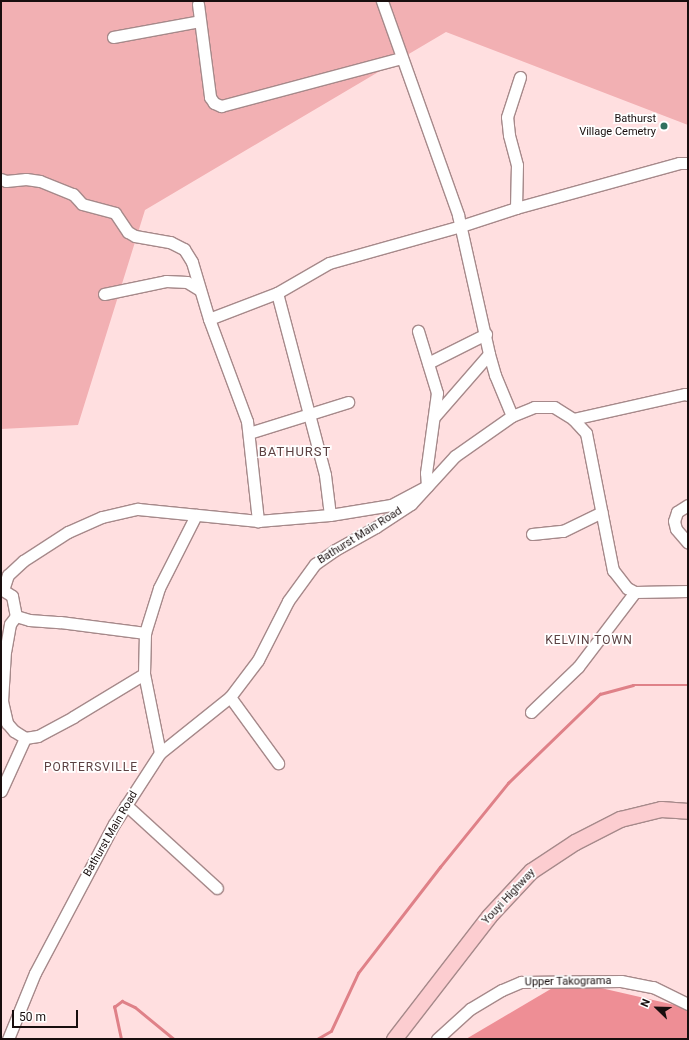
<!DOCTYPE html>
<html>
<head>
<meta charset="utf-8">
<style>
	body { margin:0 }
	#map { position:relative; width:689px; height:1040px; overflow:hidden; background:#ffdfe0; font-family:Roboto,sans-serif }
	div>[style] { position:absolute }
	.green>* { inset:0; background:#f2b0b3 }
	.forest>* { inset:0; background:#ee8e95 }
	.stream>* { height:2.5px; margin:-1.25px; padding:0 1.25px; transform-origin:1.25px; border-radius:1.25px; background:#df8188 }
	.roads { filter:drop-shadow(1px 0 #a6898a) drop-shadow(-1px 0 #a6898a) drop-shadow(0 1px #a6898a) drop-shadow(0 -1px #a6898a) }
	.minor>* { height:11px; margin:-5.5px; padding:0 5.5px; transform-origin:5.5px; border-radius:5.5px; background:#fff }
	.major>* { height:15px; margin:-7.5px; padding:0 7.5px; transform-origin:7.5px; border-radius:7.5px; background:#fccdd0 }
	.dots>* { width:11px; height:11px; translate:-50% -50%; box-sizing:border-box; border:2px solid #fff; border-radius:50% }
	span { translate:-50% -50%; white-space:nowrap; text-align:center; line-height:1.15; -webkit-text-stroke:3.5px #fff; paint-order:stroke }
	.poi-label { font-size:11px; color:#180e0e }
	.right { translate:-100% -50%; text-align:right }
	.street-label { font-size:11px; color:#180e0e }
	.neighbourhood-label { font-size:12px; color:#5b4142; letter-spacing:1px }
	.quarter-label { font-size:13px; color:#5b4142; letter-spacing:1px }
	.frame { position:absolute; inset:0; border:2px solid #180e0e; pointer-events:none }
	.north { position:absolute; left:637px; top:988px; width:40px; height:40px; -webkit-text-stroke:3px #fff; paint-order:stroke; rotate:293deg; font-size:11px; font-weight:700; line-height:16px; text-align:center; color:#180e0e }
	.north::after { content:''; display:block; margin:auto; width:14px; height:18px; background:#180e0e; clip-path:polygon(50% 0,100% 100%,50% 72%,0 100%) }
	.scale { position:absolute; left:12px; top:1010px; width:66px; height:18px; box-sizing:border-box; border:2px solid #180e0e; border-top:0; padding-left:5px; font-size:12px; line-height:14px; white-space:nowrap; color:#180e0e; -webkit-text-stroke:3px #fff; paint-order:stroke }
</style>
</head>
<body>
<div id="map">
	<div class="green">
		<div style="clip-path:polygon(1px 1px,688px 1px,688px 125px,446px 32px,145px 210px,78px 425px,1px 429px)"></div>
	</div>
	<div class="forest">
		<div style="clip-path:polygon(566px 980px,688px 1008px,688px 1039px,466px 1039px)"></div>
	</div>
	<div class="stream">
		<div style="left:121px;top:1039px;width:33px;rotate:-102deg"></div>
		<div style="left:114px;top:1007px;width:10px;rotate:-37deg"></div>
		<div style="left:122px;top:1001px;width:14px;rotate:25deg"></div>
		<div style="left:135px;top:1007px;width:50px;rotate:39.4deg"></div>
		<div style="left:317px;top:1039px;width:16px;rotate:-30deg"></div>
		<div style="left:331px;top:1031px;width:64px;rotate:-65deg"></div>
		<div style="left:358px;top:973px;width:134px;rotate:-52.3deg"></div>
		<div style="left:440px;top:867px;width:108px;rotate:-51deg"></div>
		<div style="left:508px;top:783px;width:128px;rotate:-44.1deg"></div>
		<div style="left:600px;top:694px;width:34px;rotate:-15deg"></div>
		<div style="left:633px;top:685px;width:55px"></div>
	</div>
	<div class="roads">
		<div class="minor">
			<div style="left:382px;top:1px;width:227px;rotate:70.4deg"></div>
			<div style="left:458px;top:215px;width:142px;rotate:77.4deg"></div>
			<div style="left:489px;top:354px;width:22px;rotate:74deg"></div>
			<div style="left:495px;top:375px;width:44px;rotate:67.5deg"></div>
			<div style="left:198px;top:4px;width:94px;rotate:82.6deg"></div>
			<div style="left:210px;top:97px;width:7px;rotate:56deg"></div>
			<div style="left:214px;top:103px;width:8px;rotate:23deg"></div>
			<div style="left:221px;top:106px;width:186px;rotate:-14.9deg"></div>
			<div style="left:113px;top:37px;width:88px;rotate:-10.4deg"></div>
			<div style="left:1px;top:179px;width:5px;rotate:22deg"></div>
			<div style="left:6px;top:181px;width:20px;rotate:-6deg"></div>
			<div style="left:26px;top:179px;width:14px;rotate:8deg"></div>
			<div style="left:40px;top:181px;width:35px;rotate:22deg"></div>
			<div style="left:73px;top:194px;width:13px;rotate:48deg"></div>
			<div style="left:82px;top:204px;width:34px;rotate:15deg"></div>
			<div style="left:115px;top:213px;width:23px;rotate:56deg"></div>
			<div style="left:128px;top:232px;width:8px;rotate:30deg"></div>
			<div style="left:135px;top:236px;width:36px;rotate:10deg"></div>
			<div style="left:170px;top:242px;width:16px;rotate:27deg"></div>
			<div style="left:184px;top:249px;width:15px;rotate:58deg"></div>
			<div style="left:192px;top:262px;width:59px;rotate:73.4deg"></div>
			<div style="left:209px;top:319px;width:109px;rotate:69.6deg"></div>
			<div style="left:247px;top:421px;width:101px;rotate:83.7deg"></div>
			<div style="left:516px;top:208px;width:43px;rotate:-88.7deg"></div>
			<div style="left:517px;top:165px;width:31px;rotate:-105deg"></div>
			<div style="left:509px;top:135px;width:18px;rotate:-96deg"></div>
			<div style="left:507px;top:117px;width:42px;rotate:-72deg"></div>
			<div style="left:277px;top:293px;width:188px;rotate:75.2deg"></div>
			<div style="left:325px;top:475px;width:40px;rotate:82.9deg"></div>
			<div style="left:104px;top:294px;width:63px;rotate:-11.8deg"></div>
			<div style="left:166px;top:281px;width:21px;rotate:3deg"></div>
			<div style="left:187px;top:282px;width:15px;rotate:32deg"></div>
			<div style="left:209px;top:319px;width:73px;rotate:-20.9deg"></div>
			<div style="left:277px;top:293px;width:60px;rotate:-30deg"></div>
			<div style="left:329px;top:263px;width:137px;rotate:-15.7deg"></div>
			<div style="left:461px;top:226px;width:58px;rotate:-18.1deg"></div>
			<div style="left:516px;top:208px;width:169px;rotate:-15.4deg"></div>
			<div style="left:679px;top:163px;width:9px"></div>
			<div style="left:428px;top:363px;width:65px;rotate:-26.6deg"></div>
			<div style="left:435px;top:416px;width:82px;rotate:-48.9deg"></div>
			<div style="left:573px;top:419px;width:115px;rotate:-12.6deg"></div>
			<div style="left:685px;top:394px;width:3px;rotate:18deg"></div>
			<div style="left:249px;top:433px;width:104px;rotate:-17.4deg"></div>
			<div style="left:688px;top:505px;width:13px;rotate:148deg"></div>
			<div style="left:677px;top:512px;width:9px;rotate:108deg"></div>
			<div style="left:674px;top:521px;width:8px;rotate:76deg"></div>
			<div style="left:676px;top:529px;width:18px;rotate:49deg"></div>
			<div style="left:532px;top:534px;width:31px;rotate:-6deg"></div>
			<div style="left:563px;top:531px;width:43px;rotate:-26deg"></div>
			<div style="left:1px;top:589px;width:13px;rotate:32deg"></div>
			<div style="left:12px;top:596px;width:20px;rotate:79deg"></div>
			<div style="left:16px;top:616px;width:14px;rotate:17deg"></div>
			<div style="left:29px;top:620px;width:31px;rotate:4deg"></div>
			<div style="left:60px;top:622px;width:86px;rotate:7.4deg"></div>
			<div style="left:3px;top:590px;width:16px;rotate:-72deg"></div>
			<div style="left:8px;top:575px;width:21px;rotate:-43deg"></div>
			<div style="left:23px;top:561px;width:54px;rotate:-32.8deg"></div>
			<div style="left:68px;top:532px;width:37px;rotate:-24deg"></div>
			<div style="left:102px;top:517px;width:37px;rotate:-13deg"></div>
			<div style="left:138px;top:509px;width:121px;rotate:5.7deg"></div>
			<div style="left:258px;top:521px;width:72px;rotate:-4.8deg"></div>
			<div style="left:330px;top:515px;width:62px;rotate:-9.3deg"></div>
			<div style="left:391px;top:505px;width:41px;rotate:-27.8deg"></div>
			<div style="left:427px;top:486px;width:13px;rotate:-94deg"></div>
			<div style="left:426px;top:473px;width:81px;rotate:-82.2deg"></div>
			<div style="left:437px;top:393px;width:65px;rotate:-107deg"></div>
			<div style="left:16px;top:616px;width:10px;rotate:127deg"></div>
			<div style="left:10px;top:624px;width:27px;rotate:100deg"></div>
			<div style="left:5px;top:651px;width:50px;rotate:93.4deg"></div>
			<div style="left:2px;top:701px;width:23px;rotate:77deg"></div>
			<div style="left:7px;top:723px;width:11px;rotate:49deg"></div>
			<div style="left:14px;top:731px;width:13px;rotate:32deg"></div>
			<div style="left:25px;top:738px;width:13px;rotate:-9deg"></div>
			<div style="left:38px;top:736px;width:40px;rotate:-28deg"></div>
			<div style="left:73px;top:717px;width:83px;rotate:-31.2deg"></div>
			<div style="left:230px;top:697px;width:82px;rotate:54deg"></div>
			<div style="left:531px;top:712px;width:65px;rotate:-43.8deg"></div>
			<div style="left:578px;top:667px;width:94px;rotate:-52.8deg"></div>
			<div style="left:160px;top:753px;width:81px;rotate:-101.4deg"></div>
			<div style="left:144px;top:674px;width:41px;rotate:-88.6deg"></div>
			<div style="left:145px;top:633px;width:47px;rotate:-72.7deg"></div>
			<div style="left:159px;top:588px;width:82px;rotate:-63.1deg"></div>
			<div style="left:1px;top:791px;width:58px;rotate:-65.6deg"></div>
			<div style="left:126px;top:805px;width:123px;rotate:42.4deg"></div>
			<div style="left:8px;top:1039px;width:71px;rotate:-67.8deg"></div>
			<div style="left:35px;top:973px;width:169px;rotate:-62.1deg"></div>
			<div style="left:114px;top:824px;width:85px;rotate:-57.1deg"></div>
			<div style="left:160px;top:753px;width:90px;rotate:-38.7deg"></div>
			<div style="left:230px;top:697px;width:46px;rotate:-52.9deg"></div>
			<div style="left:258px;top:660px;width:66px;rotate:-63deg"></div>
			<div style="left:288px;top:601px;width:46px;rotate:-53.9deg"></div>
			<div style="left:315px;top:564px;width:24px;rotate:-35deg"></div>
			<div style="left:335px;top:550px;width:47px;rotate:-29.3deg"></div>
			<div style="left:376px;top:527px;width:42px;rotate:-33.3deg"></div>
			<div style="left:411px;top:504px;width:65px;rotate:-47.5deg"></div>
			<div style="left:455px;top:456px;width:70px;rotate:-35.1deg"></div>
			<div style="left:512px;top:416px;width:24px;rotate:-22deg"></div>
			<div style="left:534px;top:407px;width:20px"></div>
			<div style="left:554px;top:407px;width:22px;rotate:32deg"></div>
			<div style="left:573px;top:419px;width:19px;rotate:47deg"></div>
			<div style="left:586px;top:433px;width:140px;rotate:78.9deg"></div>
			<div style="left:613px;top:570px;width:23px;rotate:52deg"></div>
			<div style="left:627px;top:588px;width:9px;rotate:27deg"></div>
			<div style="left:635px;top:592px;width:53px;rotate:-1.1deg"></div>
			<div style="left:437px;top:1039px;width:45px;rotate:-42.3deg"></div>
			<div style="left:470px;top:1009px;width:37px;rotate:-31deg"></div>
			<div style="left:502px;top:990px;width:21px;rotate:-23deg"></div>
			<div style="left:521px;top:982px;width:100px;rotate:-0.6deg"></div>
			<div style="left:621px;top:981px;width:33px;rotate:11deg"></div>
			<div style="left:653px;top:987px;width:39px;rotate:26deg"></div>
		</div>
		<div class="major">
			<div style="left:394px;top:1039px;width:155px;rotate:-52.3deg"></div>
			<div style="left:489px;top:916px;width:62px;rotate:-47deg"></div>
			<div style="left:531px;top:871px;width:53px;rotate:-33.4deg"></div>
			<div style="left:575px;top:842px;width:51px;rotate:-27.1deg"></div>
			<div style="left:620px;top:819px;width:42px;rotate:-13.7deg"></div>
			<div style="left:661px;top:809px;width:27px;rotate:4deg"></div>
		</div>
	</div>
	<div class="dots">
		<div style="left:664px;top:126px;background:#30705e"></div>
	</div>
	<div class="poi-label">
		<span class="right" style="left:656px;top:126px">Bathurst<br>Village Cemetry</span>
	</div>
	<div class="street-label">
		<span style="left:360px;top:536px;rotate:-32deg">Bathurst Main Road</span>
		<span style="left:111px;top:834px;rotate:-60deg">Bathurst Main Road</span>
		<span style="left:509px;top:897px;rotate:-47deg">Youyi Highway</span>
		<span style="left:568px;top:982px;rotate:-1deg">Upper Takograma</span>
	</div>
	<div class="neighbourhood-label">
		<span style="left:589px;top:641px">KELVIN TOWN</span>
		<span style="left:91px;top:768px">PORTERSVILLE</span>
	</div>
	<div class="quarter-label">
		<span style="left:295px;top:452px">BATHURST</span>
	</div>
	<div class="frame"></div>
	<div class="north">N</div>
	<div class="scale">50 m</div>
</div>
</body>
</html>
